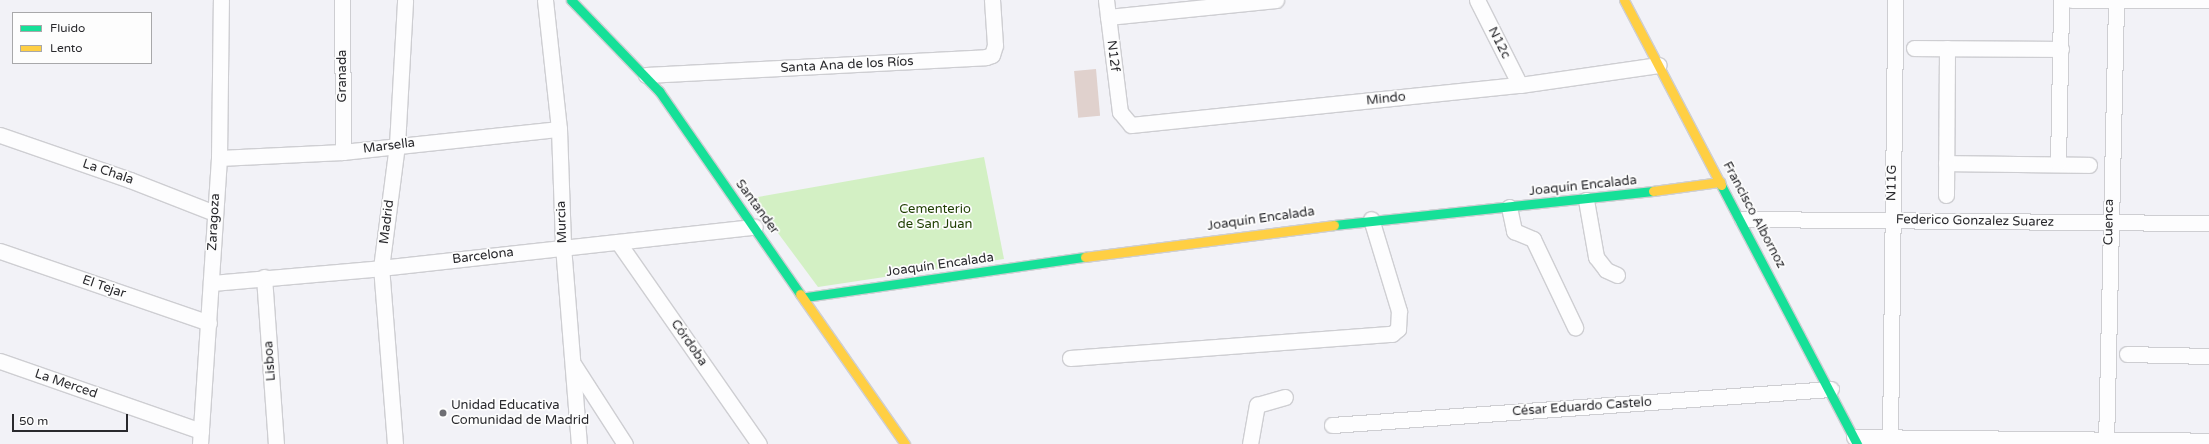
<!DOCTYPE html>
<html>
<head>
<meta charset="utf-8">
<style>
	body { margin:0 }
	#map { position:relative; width:2209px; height:444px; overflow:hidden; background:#f2f2f7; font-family:"Varela Round",sans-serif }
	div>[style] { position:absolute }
	.green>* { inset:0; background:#d3f0c4 }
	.building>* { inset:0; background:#e0d1cd; transform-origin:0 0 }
	.roads { filter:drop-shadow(1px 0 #ceced2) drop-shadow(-1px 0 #ceced2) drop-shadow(0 1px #ceced2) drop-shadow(0 -1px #ceced2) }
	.street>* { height:15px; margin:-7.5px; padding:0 7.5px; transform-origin:7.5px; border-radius:7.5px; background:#fdfdfe }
	.fast>* { height:9px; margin:-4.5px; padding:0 4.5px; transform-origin:4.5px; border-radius:4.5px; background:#16e098 }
	.slow>* { height:9px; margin:-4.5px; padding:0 4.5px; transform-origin:4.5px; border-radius:4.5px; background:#ffcf43 }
	.dots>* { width:11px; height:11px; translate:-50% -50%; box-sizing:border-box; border:2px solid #fdfdfd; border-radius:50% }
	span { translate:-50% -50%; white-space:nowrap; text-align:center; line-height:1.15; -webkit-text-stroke:3.5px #fdfdfd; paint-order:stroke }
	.street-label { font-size:13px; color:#29292d }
	.park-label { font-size:13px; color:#1e3e00 }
	.poi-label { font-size:13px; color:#29292d }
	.left { translate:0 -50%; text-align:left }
	.legend { position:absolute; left:12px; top:12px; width:140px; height:52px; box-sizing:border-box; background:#fdfdfd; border:1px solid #a8a8aa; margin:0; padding:5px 7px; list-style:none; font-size:12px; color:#29292d }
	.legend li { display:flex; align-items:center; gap:8px; height:20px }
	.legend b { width:20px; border:1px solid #a8a8aa }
	.scale { position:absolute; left:12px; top:414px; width:116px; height:18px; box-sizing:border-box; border:2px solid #29292d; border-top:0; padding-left:5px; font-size:12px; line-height:14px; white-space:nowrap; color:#29292d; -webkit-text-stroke:3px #fdfdfd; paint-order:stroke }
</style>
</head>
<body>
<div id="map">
	<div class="green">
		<div style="clip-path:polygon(984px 157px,1004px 259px,818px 287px,752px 198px)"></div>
	</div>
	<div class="building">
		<div style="left:1096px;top:69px;width:47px;height:22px;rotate:85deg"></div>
	</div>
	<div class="roads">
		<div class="street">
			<div style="left:342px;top:0;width:152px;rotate:89.6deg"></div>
			<div style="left:545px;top:0;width:130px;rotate:83.8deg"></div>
			<div style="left:559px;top:129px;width:117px;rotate:88deg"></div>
			<div style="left:563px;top:246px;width:199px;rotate:85.4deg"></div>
			<div style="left:1106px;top:0;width:113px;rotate:82.9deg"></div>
			<div style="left:1120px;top:112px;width:17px;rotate:50deg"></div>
			<div style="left:1131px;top:125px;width:391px;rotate:-5.9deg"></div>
			<div style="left:1520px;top:85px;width:140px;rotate:-8.2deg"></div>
			<div style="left:1477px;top:0;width:95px;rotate:63.2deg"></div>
			<div style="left:2072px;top:0;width:137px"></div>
			<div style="left:1108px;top:17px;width:169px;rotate:-5.8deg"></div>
			<div style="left:1914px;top:48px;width:147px;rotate:0.4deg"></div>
			<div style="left:646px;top:75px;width:340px;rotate:-3deg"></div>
			<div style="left:986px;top:57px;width:6px;rotate:-18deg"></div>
			<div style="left:992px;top:55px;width:10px;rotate:-73deg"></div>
			<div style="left:995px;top:45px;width:45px;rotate:-93.8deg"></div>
			<div style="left:0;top:135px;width:138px;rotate:19.1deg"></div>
			<div style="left:130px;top:180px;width:90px;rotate:21.4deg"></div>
			<div style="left:219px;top:158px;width:124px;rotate:-2.8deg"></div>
			<div style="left:343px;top:152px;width:217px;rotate:-6.1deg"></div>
			<div style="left:1946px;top:163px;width:143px;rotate:0.8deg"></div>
			<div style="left:2058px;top:163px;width:163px;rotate:-88.9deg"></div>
			<div style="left:1946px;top:195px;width:147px;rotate:-89.6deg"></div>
			<div style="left:1586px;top:200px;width:58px;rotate:80deg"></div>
			<div style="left:1596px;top:257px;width:16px;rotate:52deg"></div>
			<div style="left:1606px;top:270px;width:12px;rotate:24deg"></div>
			<div style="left:1509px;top:207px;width:25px;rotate:78deg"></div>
			<div style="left:1514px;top:231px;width:21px;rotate:23deg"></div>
			<div style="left:1533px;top:239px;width:98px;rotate:64.5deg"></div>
			<div style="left:1742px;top:219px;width:467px;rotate:0.5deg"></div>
			<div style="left:618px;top:242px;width:246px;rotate:55.1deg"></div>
			<div style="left:0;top:251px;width:221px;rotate:19deg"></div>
			<div style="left:264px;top:277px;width:167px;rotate:85.9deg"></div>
			<div style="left:211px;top:283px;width:171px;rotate:-5deg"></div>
			<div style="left:381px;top:268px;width:376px;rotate:-6.3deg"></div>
			<div style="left:2127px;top:354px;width:82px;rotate:1.4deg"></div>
			<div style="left:1070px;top:358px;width:323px;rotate:-4.3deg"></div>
			<div style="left:1392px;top:334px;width:8px;rotate:-40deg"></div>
			<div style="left:1398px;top:329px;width:18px;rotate:-87deg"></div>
			<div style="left:1399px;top:311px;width:96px;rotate:-106.9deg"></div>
			<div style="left:0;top:361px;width:213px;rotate:19.2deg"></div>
			<div style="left:574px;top:365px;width:94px;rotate:57.2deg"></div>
			<div style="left:1332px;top:425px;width:500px;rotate:-4.13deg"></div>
			<div style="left:1854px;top:437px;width:355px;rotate:0.6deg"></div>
			<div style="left:1890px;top:438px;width:438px;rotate:-89.3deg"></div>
			<div style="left:200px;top:444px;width:287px;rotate:-86.2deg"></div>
			<div style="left:219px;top:158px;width:158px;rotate:-89.3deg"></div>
			<div style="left:395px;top:444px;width:177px;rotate:-94.5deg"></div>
			<div style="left:381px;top:268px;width:124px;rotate:-82.6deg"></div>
			<div style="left:397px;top:145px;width:145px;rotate:-86.8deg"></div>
			<div style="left:1250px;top:444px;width:40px;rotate:-80deg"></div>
			<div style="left:1257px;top:405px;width:29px;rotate:-16deg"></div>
			<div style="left:2106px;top:444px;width:444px;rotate:-88.7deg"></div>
		</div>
		<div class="fast">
			<div style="left:571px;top:0;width:127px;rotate:46deg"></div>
			<div style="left:659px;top:91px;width:247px;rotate:55.2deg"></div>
			<div style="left:1721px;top:185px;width:293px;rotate:62.3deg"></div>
			<div style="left:1334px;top:225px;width:321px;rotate:-6.1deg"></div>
			<div style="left:806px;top:297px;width:282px;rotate:-8.2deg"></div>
		</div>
		<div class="slow">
			<div style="left:1624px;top:0;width:209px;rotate:62.3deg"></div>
			<div style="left:1653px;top:191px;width:68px;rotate:-7.7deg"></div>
			<div style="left:1085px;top:257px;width:251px;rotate:-7.3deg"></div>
			<div style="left:800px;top:294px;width:183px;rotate:55deg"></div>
		</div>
	</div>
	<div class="dots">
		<div style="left:443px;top:413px;background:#6f6f74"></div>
	</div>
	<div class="street-label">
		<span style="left:1499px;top:43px;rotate:63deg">N12c</span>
		<span style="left:1113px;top:56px;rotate:83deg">N12f</span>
		<span style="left:847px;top:65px;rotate:-3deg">Santa Ana de los Ríos</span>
		<span style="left:342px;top:76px;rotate:-90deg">Granada</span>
		<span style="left:1386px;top:99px;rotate:-6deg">Mindo</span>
		<span style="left:389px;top:146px;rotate:-7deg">Marsella</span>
		<span style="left:108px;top:172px;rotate:19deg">La Chala</span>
		<span style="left:1892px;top:183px;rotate:-89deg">N11G</span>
		<span style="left:1583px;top:186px;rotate:-6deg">Joaquín Encalada</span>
		<span style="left:757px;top:207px;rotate:54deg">Santander</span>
		<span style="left:1754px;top:215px;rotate:62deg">Francisco Albornoz</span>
		<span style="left:1261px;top:219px;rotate:-8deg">Joaquín Encalada</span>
		<span style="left:1975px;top:221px;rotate:1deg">Federico Gonzalez Suarez</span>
		<span style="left:214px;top:222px;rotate:-87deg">Zaragoza</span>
		<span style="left:387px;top:222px;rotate:-83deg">Madrid</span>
		<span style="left:562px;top:222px;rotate:-92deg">Murcia</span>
		<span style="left:2109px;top:222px;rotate:-89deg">Cuenca</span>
		<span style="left:483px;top:256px;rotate:-7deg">Barcelona</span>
		<span style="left:940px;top:265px;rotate:-8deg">Joaquín Encalada</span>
		<span style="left:104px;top:287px;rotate:19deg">El Tejar</span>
		<span style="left:689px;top:343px;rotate:55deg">Córdoba</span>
		<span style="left:270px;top:361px;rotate:-94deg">Lisboa</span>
		<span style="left:66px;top:384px;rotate:19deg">La Merced</span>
		<span style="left:1582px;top:407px;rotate:-4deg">César Eduardo Castelo</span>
	</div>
	<div class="park-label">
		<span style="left:935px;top:217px">Cementerio<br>de San Juan</span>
	</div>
	<div class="poi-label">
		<span class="left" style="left:451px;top:413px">Unidad Educativa<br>Comunidad de Madrid</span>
	</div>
	<ul class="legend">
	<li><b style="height:5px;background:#16e098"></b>Fluido</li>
	<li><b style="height:5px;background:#ffcf43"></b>Lento</li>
	</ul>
	<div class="scale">50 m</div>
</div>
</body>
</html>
